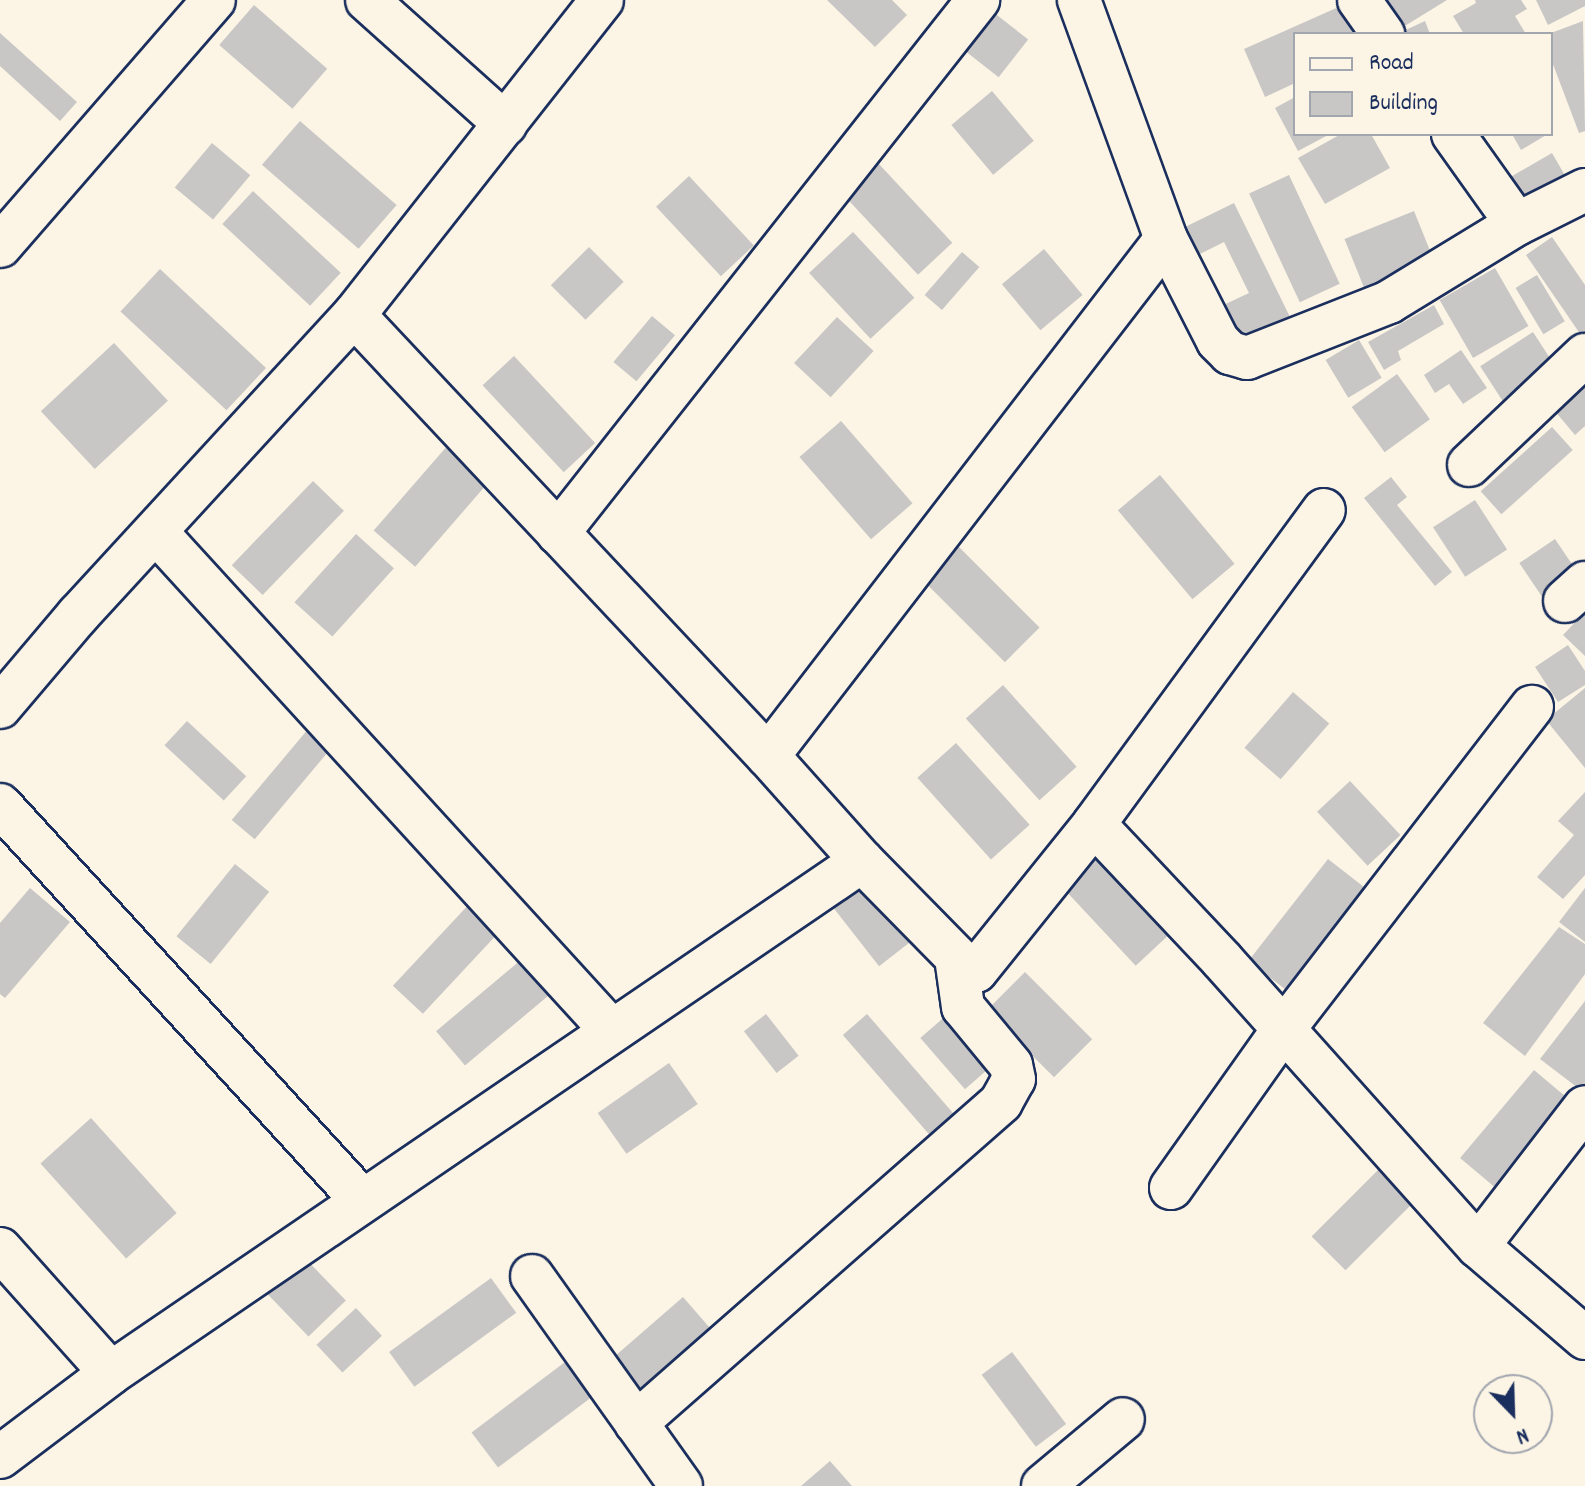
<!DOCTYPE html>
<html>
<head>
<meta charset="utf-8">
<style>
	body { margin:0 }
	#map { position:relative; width:1585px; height:1486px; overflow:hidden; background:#fcf5e5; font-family:Dekko,sans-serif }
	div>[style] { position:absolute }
	.building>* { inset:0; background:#c8c7c6; transform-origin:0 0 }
	.roads { filter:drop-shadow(2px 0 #1b2f5e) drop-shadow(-2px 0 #1b2f5e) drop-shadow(0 2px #1b2f5e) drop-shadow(0 -2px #1b2f5e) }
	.minor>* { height:42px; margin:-21px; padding:0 21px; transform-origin:21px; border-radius:21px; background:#fcf5e5 }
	span { translate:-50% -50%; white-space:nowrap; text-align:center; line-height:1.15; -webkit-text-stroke:6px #fcf5e5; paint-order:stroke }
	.legend { position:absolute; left:1293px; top:32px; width:260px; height:104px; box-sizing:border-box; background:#fcf5e5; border:2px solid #a2a6af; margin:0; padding:10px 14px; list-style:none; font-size:24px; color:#1b2f5e }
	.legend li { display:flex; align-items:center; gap:16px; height:40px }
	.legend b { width:40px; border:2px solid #a2a6af }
	.north { position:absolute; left:1473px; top:1374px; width:80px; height:80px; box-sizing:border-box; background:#fcf5e5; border:2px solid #a2a6af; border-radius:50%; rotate:157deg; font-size:22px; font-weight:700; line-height:32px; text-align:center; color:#1b2f5e }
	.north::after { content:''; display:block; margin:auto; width:28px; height:36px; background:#1b2f5e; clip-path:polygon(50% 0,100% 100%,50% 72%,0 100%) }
</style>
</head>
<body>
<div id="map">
	<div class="building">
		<div style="clip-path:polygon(827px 0,892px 0,907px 15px,875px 47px)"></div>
		<div style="clip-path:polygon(1383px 0,1447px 0,1395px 32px)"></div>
		<div style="clip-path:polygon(1475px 0,1521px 0,1527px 9px,1515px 16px,1526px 34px,1464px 34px,1453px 16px,1476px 3px)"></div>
		<div style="clip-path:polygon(1536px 0,1585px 0,1585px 6px,1548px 25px)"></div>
		<div style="left:254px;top:5px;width:97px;height:53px;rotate:41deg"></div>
		<div style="clip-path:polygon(1343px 5px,1356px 34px,1295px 34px,1295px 83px,1265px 97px,1244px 49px)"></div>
		<div style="left:988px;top:8px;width:51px;height:48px;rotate:38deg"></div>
		<div style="clip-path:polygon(1425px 21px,1430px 34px,1397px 34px)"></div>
		<div style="clip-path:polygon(1583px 21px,1585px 131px,1579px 133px,1551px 59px,1551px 33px)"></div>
		<div style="clip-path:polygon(0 33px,77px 102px,60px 121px,0 66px)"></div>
		<div style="left:992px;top:91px;width:65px;height:53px;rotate:50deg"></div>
		<div style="clip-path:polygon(1295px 97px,1295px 134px,1330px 134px,1298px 151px,1275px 108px)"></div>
		<div style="left:300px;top:121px;width:128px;height:58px;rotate:41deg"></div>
		<div style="clip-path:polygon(1341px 134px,1371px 134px,1390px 168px,1325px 204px,1298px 158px)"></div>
		<div style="clip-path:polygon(1512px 134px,1548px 134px,1521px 150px)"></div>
		<div style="left:212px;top:143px;width:50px;height:58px;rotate:40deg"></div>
		<div style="left:1552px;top:153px;width:34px;height:62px;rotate:60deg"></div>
		<div style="left:878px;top:163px;width:109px;height:47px;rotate:47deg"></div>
		<div style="left:1289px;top:175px;width:120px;height:44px;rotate:65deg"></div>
		<div style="left:689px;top:176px;width:95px;height:45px;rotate:47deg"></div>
		<div style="left:253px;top:191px;width:120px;height:45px;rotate:43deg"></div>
		<div style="clip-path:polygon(1234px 203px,1291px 319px,1234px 348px,1215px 309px,1249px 293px,1224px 242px,1196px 256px,1183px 228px)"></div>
		<div style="left:1414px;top:211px;width:54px;height:75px;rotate:68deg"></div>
		<div style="left:853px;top:232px;width:90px;height:60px;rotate:47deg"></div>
		<div style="clip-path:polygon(1552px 237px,1585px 285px,1585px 341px,1526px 255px)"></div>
		<div style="left:589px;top:247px;width:49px;height:54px;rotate:45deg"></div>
		<div style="left:1044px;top:249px;width:60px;height:55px;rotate:50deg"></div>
		<div style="left:962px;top:252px;width:23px;height:57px;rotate:41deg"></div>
		<div style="left:1495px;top:268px;width:67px;height:64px;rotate:60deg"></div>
		<div style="left:160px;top:269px;width:145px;height:58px;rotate:43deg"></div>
		<div style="left:1537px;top:275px;width:54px;height:25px;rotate:59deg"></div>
		<div style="clip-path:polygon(1434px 305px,1444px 324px,1398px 351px,1401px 360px,1384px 370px,1368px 342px)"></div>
		<div style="left:652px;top:316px;width:30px;height:60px;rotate:40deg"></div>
		<div style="left:837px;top:317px;width:50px;height:63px;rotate:43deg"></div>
		<div style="left:1533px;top:332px;width:44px;height:63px;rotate:57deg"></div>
		<div style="left:1359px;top:340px;width:44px;height:39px;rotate:59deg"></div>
		<div style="left:114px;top:343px;width:79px;height:100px;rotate:47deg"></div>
		<div style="clip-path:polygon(1461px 350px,1487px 388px,1463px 404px,1449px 384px,1435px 393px,1424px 375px)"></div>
		<div style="left:514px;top:356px;width:119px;height:43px;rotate:47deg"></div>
		<div style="clip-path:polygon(1585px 371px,1585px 426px,1575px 435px,1548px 403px)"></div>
		<div style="left:1397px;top:374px;width:56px;height:56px;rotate:54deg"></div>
		<div style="left:841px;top:421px;width:109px;height:55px;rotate:49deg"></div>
		<div style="left:1552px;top:427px;width:31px;height:96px;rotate:48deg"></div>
		<div style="left:455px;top:437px;width:55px;height:124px;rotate:41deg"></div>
		<div style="left:1160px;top:475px;width:116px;height:55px;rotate:50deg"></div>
		<div style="clip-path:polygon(1391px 477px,1407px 497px,1397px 505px,1452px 572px,1435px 586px,1364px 498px)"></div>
		<div style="left:313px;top:481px;width:43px;height:117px;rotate:44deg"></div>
		<div style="left:1475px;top:500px;width:59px;height:50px;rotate:57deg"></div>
		<div style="left:356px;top:534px;width:51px;height:92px;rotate:42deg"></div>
		<div style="left:1555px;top:539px;width:50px;height:43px;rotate:56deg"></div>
		<div style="left:954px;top:542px;width:121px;height:49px;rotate:45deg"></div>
		<div style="clip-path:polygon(1585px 612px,1585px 656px,1563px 635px)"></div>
		<div style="clip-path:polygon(1568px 645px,1585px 671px,1585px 685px,1558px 702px,1535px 667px)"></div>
		<div style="left:1003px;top:685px;width:110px;height:50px;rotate:48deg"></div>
		<div style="clip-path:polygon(1585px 688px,1585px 768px,1546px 720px)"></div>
		<div style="left:1293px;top:692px;width:48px;height:74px;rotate:41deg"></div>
		<div style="left:187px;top:721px;width:81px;height:33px;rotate:43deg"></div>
		<div style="left:314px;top:722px;width:30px;height:128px;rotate:40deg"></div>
		<div style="left:956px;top:743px;width:110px;height:52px;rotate:48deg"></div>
		<div style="left:1350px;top:781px;width:74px;height:45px;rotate:47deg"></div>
		<div style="clip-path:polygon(1585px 792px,1585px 875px,1563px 899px,1537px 877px,1574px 835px,1558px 821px)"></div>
		<div style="left:1096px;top:847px;width:114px;height:52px;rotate:47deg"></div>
		<div style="left:1328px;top:859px;width:55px;height:129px;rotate:38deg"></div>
		<div style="left:235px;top:864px;width:44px;height:93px;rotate:39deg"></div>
		<div style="left:863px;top:871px;width:85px;height:46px;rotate:52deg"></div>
		<div style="clip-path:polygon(30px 888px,70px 922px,5px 998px,0 994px,0 923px)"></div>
		<div style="clip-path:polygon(1585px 888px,1585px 942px,1559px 922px)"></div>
		<div style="left:472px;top:901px;width:41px;height:116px;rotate:43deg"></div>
		<div style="clip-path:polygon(1559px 927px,1585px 944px,1585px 974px,1525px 1056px,1483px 1023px)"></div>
		<div style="left:528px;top:954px;width:45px;height:120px;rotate:50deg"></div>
		<div style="left:1025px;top:972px;width:95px;height:54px;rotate:45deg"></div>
		<div style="clip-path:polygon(1585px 1001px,1585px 1087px,1582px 1091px,1540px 1059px)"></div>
		<div style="left:949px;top:1013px;width:68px;height:38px;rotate:49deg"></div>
		<div style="left:766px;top:1014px;width:53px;height:28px;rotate:52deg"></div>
		<div style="left:867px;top:1014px;width:136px;height:32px;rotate:49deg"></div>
		<div style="left:669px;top:1063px;width:50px;height:87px;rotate:55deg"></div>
		<div style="left:1534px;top:1070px;width:52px;height:115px;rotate:40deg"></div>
		<div style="left:91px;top:1118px;width:128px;height:68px;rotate:48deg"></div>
		<div style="left:1383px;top:1165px;width:48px;height:101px;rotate:45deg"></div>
		<div style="left:300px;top:1253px;width:66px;height:52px;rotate:46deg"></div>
		<div style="left:491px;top:1278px;width:43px;height:126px;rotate:54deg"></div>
		<div style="left:683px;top:1297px;width:48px;height:93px;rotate:49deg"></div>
		<div style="left:356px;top:1308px;width:38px;height:54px;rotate:47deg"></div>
		<div style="left:1012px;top:1352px;width:90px;height:38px;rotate:53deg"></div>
		<div style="left:569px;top:1359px;width:44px;height:122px;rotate:53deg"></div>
		<div style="clip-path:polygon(830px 1461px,852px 1486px,801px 1486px)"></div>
	</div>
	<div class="roads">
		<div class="minor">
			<div style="left:367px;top:0;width:186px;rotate:41.9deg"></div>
			<div style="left:1079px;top:0;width:254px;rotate:70deg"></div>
			<div style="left:1166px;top:239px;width:114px;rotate:63deg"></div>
			<div style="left:1218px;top:341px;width:17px;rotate:45deg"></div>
			<div style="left:1230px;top:353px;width:18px;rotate:16deg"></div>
			<div style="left:1247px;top:358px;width:153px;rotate:-21.5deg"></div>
			<div style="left:1389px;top:302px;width:150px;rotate:-31.4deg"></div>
			<div style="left:1517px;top:224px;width:76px;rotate:-26.6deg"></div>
			<div style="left:1359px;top:0;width:42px;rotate:54.8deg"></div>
			<div style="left:1453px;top:134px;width:110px;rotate:54.6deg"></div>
			<div style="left:0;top:246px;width:326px;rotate:-49deg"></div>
			<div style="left:354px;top:315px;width:605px;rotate:46.81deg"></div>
			<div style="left:768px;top:756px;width:141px;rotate:48.2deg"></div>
			<div style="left:862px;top:861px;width:151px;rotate:45.5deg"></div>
			<div style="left:968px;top:969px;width:8px;rotate:14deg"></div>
			<div style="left:976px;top:971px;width:189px;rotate:-51.2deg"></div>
			<div style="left:1094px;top:824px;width:389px;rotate:-53.8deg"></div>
			<div style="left:1469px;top:465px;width:160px;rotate:-43.5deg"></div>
			<div style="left:156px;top:532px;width:675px;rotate:47.58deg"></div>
			<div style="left:558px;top:533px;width:679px;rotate:-51.76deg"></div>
			<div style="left:1565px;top:601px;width:27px;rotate:-42deg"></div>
			<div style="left:0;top:707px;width:121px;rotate:-49.7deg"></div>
			<div style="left:78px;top:615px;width:408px;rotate:-47.4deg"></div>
			<div style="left:354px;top:315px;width:401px;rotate:-51.8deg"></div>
			<div style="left:768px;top:756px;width:652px;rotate:-52.41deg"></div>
			<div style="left:0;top:805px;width:536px;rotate:47.5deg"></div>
			<div style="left:1094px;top:824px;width:187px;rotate:46.7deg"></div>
			<div style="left:1222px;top:960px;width:384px;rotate:48.2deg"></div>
			<div style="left:1478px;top:1246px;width:141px;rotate:40.7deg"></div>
			<div style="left:1171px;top:1188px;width:194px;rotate:-54.7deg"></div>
			<div style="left:1283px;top:1030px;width:408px;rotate:-52.4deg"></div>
			<div style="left:1478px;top:1246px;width:175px;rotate:-52.4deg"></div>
			<div style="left:0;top:1249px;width:166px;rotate:48.2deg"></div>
			<div style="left:532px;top:1276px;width:257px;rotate:54.6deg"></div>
			<div style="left:636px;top:1423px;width:486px;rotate:-41.3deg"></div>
			<div style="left:1001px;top:1102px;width:26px;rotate:-61deg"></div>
			<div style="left:1014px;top:1079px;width:14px;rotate:-102deg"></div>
			<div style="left:1011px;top:1065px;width:75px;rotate:-129.6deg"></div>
			<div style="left:963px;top:1007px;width:50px;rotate:-98deg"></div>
			<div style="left:0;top:1457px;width:139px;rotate:-37.1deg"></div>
			<div style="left:111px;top:1373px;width:909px;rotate:-34.28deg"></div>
			<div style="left:1043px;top:1486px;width:104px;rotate:-39.9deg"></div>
		</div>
	</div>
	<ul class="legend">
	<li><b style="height:10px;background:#fcf5e5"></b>Road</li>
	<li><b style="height:22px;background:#c8c7c6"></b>Building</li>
	</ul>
	<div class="north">N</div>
</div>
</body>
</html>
